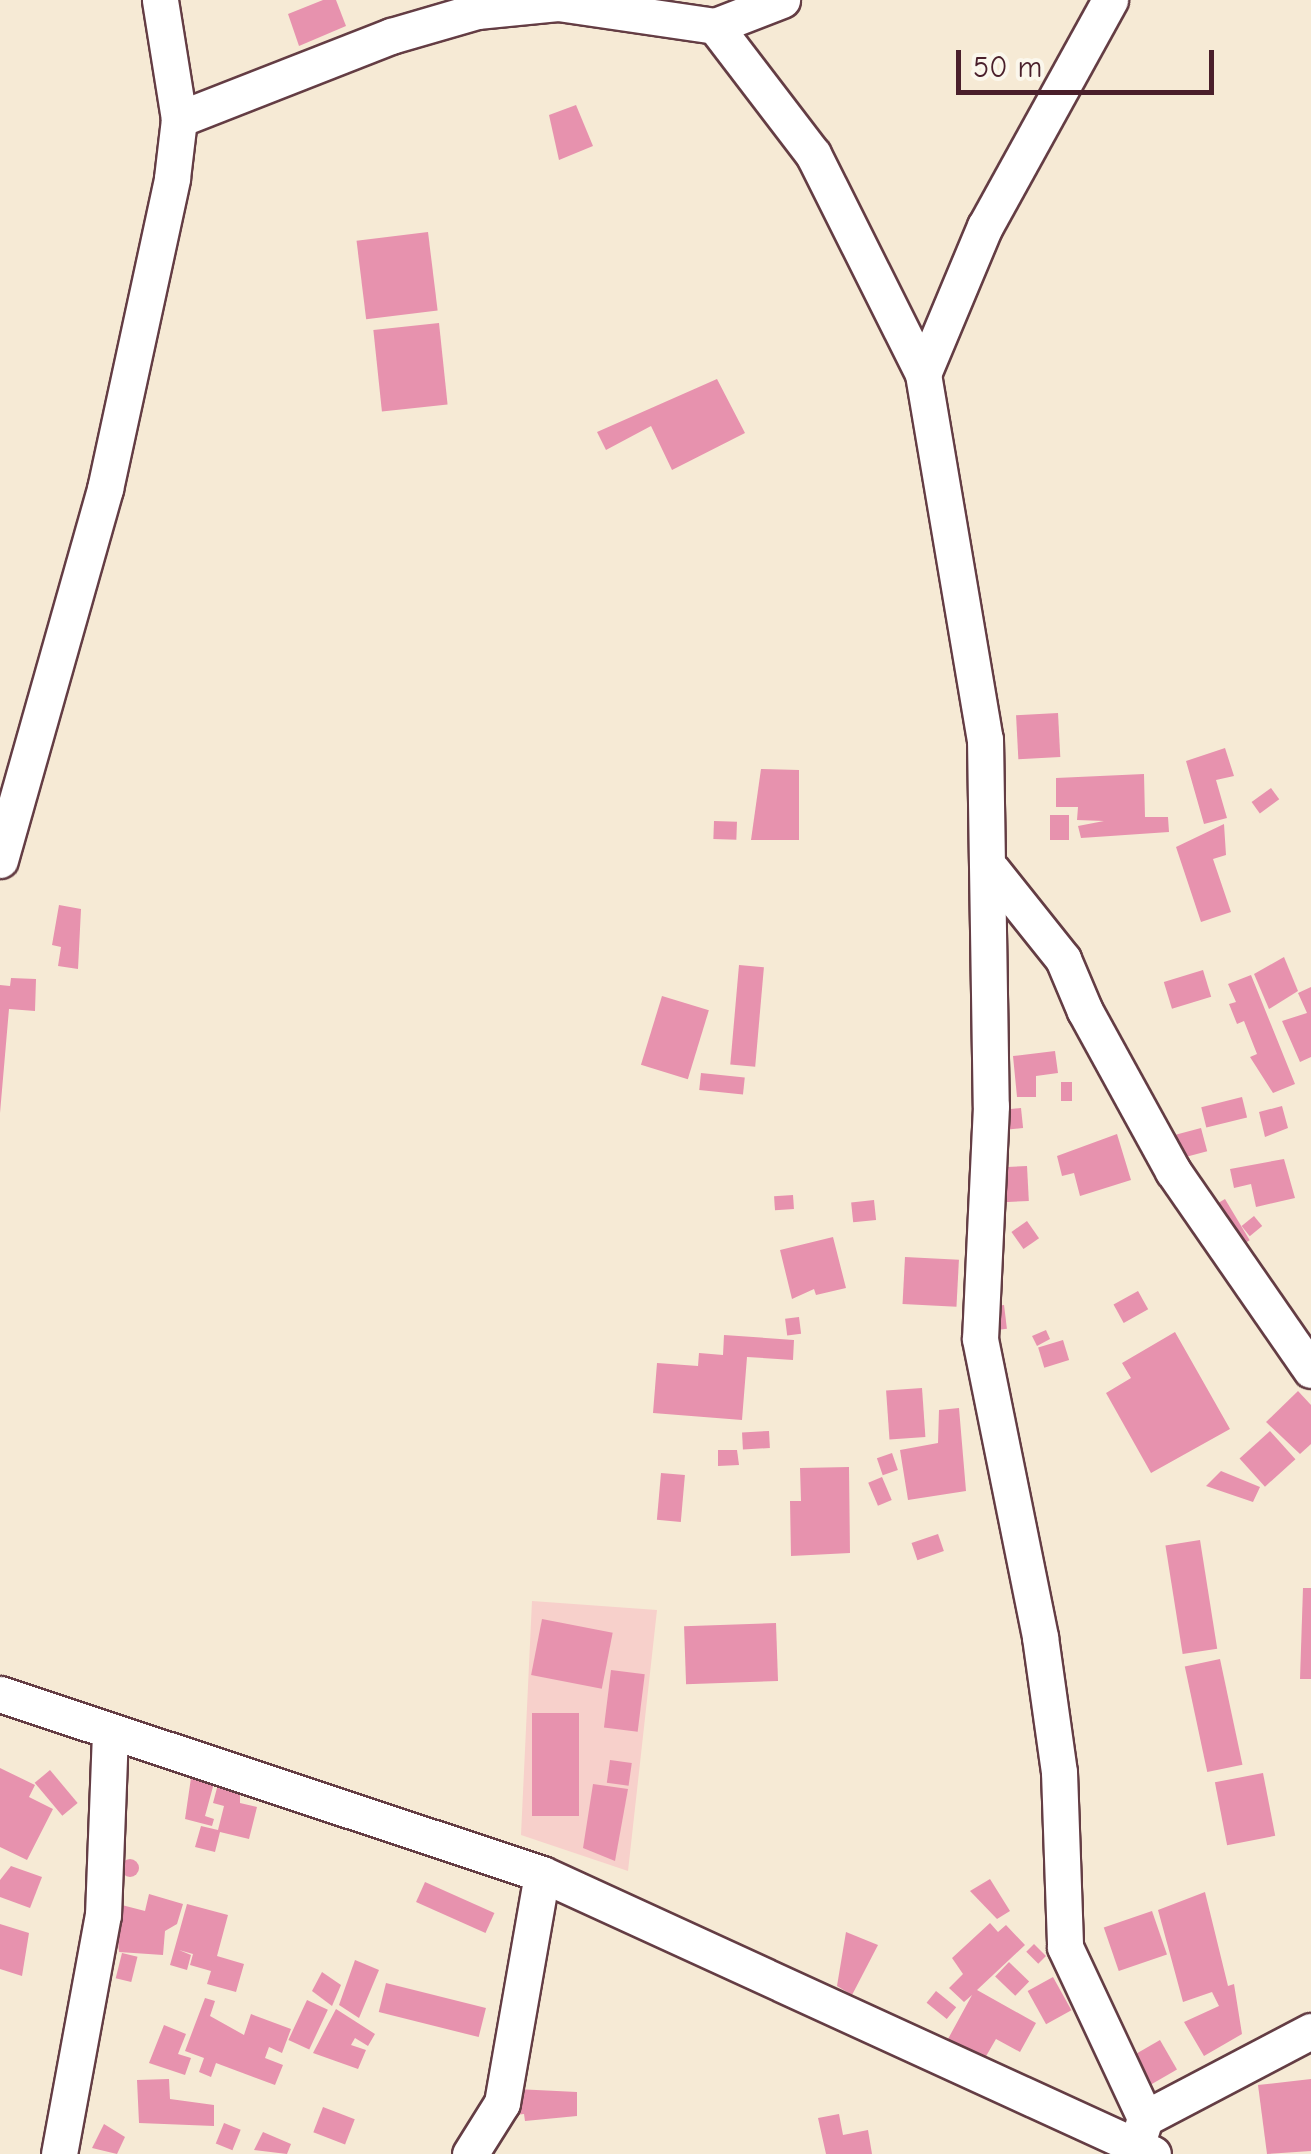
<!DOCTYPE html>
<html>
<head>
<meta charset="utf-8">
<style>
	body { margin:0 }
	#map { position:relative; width:1311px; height:2154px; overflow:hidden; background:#f6ead5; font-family:"Comic Neue",sans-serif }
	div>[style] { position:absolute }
	.built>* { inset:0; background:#f7d0cb }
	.building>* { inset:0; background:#e792ae; transform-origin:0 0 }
	.round { border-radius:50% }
	.roads { filter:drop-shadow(2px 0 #643d44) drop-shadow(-2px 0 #643d44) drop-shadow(0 2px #643d44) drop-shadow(0 -2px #643d44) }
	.minor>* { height:35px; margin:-17.5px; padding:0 17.5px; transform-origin:17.5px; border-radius:17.5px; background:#fff }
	span { translate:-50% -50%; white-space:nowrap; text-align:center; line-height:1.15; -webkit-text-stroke:8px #fbf7ec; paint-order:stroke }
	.scale { position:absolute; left:956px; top:50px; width:258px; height:45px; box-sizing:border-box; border:5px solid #4a1f2b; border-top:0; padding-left:12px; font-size:30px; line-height:35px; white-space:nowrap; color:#4a1f2b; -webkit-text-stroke:8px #fbf7ec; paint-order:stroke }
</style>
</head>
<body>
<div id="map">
	<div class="built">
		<div style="clip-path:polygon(532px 1601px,657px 1610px,628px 1871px,521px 1835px)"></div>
	</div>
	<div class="building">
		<div style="clip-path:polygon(323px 0,336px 0,346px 26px,299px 46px,288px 14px)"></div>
		<div style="clip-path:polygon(576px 105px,593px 146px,559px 160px,549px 115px)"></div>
		<div style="left:428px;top:232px;width:79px;height:72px;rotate:83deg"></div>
		<div style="left:439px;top:323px;width:82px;height:66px;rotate:84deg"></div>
		<div style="clip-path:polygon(717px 379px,745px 433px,672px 470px,651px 426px,606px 450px,597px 432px)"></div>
		<div style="left:1058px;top:713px;width:44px;height:42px;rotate:87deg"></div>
		<div style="clip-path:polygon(1225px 748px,1234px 776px,1216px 780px,1227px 818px,1204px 824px,1186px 761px)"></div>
		<div style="clip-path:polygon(761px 769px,799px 770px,799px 840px,751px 840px)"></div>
		<div style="clip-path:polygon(1144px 774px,1145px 817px,1168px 817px,1169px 832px,1081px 838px,1078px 826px,1104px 821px,1077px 820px,1078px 807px,1056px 807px,1056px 778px)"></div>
		<div style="left:1271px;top:788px;width:14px;height:24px;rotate:54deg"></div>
		<div style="left:1050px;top:815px;width:19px;height:25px"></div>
		<div style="left:714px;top:821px;width:23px;height:18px;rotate:2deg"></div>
		<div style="clip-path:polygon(1224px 824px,1226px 855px,1213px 859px,1231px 912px,1201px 922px,1176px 847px)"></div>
		<div style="clip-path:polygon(59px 905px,81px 909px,78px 969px,58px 966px,61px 947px,52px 945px)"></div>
		<div style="clip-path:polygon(1284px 957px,1298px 991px,1269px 1009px,1254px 974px)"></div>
		<div style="left:739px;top:965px;width:25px;height:100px;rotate:5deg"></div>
		<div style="left:1203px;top:970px;width:28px;height:41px;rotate:73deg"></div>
		<div style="clip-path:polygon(1251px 975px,1295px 1084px,1273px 1093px,1250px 1057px,1257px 1054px,1244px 1021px,1237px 1024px,1229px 1004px,1236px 1002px,1228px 984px)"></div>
		<div style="clip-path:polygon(11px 978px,36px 979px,35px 1011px,9px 1009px,0 1113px,0 985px,10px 986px)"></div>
		<div style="clip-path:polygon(1311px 987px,1311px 1057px,1300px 1062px,1282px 1021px,1307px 1013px,1298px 993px)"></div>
		<div style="left:662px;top:996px;width:49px;height:72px;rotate:17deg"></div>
		<div style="clip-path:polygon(1055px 1051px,1058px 1073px,1036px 1076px,1036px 1097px,1017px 1097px,1013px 1056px)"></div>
		<div style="left:701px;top:1073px;width:44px;height:17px;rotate:6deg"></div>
		<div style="left:1061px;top:1082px;width:11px;height:19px"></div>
		<div style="left:1242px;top:1097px;width:21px;height:42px;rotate:76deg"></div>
		<div style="clip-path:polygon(1282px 1106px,1288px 1128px,1265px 1137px,1259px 1112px)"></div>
		<div style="left:1021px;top:1108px;width:20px;height:20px;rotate:84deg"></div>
		<div style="left:1201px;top:1128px;width:24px;height:37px;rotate:75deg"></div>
		<div style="clip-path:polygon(1117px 1134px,1131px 1180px,1080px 1196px,1074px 1173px,1062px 1176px,1057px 1156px)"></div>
		<div style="clip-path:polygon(1284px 1159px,1295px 1198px,1256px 1207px,1251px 1184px,1234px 1188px,1230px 1169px)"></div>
		<div style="left:1027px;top:1166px;width:35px;height:31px;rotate:87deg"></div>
		<div style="left:793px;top:1195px;width:14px;height:19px;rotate:86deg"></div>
		<div style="left:1225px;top:1199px;width:48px;height:24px;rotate:59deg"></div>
		<div style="left:874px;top:1200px;width:20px;height:23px;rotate:84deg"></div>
		<div style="left:1254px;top:1216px;width:13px;height:16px;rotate:51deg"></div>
		<div style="left:1027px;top:1221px;width:21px;height:19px;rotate:55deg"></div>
		<div style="clip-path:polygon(833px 1237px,846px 1288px,816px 1295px,814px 1289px,792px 1299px,780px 1250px)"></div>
		<div style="left:905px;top:1257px;width:54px;height:47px;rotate:3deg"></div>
		<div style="left:1138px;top:1291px;width:21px;height:28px;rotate:61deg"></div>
		<div style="left:1004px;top:1305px;width:24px;height:20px;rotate:83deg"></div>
		<div style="left:799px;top:1317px;width:17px;height:14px;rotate:83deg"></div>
		<div style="clip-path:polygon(1046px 1330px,1050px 1339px,1037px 1346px,1032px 1336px)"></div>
		<div style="clip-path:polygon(1175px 1332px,1230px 1429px,1151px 1473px,1106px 1393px,1131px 1378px,1122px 1363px)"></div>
		<div style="clip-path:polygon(724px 1335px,794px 1340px,793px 1360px,747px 1357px,742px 1420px,653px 1413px,657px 1363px,698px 1366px,699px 1353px,723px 1355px)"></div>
		<div style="left:1063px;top:1340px;width:21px;height:26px;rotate:73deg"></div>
		<div style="left:922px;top:1388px;width:49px;height:36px;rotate:86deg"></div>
		<div style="clip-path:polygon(1298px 1391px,1311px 1405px,1311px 1444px,1300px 1454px,1266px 1422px)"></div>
		<div style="clip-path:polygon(959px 1408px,966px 1491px,908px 1500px,900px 1450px,938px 1443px,939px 1410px)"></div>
		<div style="left:769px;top:1431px;width:17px;height:27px;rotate:87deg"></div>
		<div style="left:1270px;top:1431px;width:38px;height:41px;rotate:48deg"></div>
		<div style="clip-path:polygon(718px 1450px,737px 1450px,739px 1465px,718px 1466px)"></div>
		<div style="left:892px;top:1453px;width:18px;height:16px;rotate:71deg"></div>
		<div style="clip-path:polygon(849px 1467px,850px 1553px,791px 1556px,790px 1501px,801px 1501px,800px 1468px)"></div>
		<div style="clip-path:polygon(1221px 1471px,1260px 1487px,1253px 1502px,1206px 1486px)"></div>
		<div style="left:661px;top:1473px;width:24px;height:47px;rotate:5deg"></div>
		<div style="left:882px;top:1477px;width:25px;height:15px;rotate:67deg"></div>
		<div style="left:938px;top:1534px;width:18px;height:28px;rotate:71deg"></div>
		<div style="left:1200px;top:1540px;width:110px;height:35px;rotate:81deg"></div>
		<div style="clip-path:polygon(1303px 1588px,1311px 1588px,1311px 1679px,1300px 1679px)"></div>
		<div style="left:542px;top:1619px;width:72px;height:57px;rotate:11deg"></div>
		<div style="left:776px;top:1623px;width:58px;height:92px;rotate:88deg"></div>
		<div style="left:1220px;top:1659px;width:108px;height:36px;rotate:78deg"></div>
		<div style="left:611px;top:1670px;width:34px;height:58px;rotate:7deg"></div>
		<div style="left:532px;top:1713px;width:47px;height:103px"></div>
		<div style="left:610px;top:1760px;width:22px;height:23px;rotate:8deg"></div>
		<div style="clip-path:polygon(0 1768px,35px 1785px,29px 1797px,53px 1809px,27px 1860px,0 1847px)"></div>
		<div style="left:50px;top:1770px;width:43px;height:20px;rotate:50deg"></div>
		<div style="left:1263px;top:1773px;width:64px;height:49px;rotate:79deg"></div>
		<div style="clip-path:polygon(191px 1778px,214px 1783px,205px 1816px,214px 1819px,212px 1826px,185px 1819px)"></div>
		<div style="clip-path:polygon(218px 1784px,240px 1790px,240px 1803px,257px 1807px,249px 1839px,220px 1832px,215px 1852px,195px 1847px,201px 1826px,218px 1830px,224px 1806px,213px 1803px)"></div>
		<div style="clip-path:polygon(593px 1784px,628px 1789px,615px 1861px,583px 1848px)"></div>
		<div class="round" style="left:121px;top:1859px;width:18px;height:18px"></div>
		<div style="clip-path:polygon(11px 1866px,42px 1877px,30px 1908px,0 1897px,0 1880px)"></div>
		<div style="clip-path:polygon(990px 1879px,1010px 1911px,997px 1919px,970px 1891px)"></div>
		<div style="left:425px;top:1882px;width:76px;height:22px;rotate:24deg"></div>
		<div style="clip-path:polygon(1205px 1892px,1228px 1986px,1234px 1984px,1242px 2034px,1204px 2056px,1184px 2022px,1219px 2006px,1212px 1992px,1183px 2002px,1158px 1910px)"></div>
		<div style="clip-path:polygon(149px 1894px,183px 1904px,177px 1924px,165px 1931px,163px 1955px,119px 1952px,114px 1903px,145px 1911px)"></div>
		<div style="clip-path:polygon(187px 1904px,228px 1915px,217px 1956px,244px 1964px,236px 1992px,207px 1984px,211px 1971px,190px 1965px,193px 1954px,179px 1950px,191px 1955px,187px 1970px,170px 1965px)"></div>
		<div style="left:1152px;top:1911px;width:46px;height:51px;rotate:71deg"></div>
		<div style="clip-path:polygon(990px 1923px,998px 1932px,1006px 1925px,1025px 1945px,977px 1990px,1036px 2023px,1020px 2052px,996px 2039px,985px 2058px,948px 2039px,972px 1995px,964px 2002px,949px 1988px,963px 1974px,952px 1958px)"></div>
		<div style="clip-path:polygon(0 1924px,29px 1933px,22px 1976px,0 1969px)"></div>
		<div style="clip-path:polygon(846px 1932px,878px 1945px,852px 1995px,837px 1986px)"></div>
		<div style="left:1034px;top:1944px;width:17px;height:11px;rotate:45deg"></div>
		<div style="left:122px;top:1953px;width:16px;height:26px;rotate:14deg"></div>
		<div style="clip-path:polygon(355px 1960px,379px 1970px,359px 2018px,339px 2005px)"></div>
		<div style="left:1009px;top:1962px;width:28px;height:20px;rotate:44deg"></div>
		<div style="clip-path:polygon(322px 1972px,341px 1985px,332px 2006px,312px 1991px)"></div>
		<div style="left:1053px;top:1977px;width:38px;height:29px;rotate:61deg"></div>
		<div style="left:386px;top:1983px;width:103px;height:30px;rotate:14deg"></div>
		<div style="left:936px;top:1991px;width:26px;height:15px;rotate:39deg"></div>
		<div style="clip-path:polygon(205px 1998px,215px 2001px,210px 2016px,244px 2035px,251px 2014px,291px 2029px,282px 2053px,269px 2047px,265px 2058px,283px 2065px,275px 2085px,216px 2063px,211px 2077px,199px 2072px,204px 2058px,185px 2051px)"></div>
		<div style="left:307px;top:2000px;width:23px;height:44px;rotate:25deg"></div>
		<div style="clip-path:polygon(336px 2009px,375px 2034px,368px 2046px,355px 2038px,351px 2045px,366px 2050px,358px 2069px,313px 2053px)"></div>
		<div style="clip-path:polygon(164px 2025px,186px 2034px,178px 2054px,191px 2058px,185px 2075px,149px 2063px)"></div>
		<div style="left:1160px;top:2040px;width:34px;height:43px;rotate:60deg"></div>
		<div style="clip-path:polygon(169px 2079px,170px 2099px,214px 2105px,214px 2126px,139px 2123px,137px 2080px)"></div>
		<div style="clip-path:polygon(1311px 2079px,1311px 2151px,1267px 2154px,1258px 2085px)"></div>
		<div style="clip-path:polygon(516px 2089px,577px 2092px,577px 2116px,525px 2121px,524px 2114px,514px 2115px)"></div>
		<div style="left:323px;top:2107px;width:34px;height:27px;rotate:21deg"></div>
		<div style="clip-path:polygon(839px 2114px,843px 2135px,868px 2130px,872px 2154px,826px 2154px,818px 2118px)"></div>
		<div style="left:224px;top:2123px;width:18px;height:22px;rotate:22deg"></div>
		<div style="clip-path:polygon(104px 2124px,125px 2137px,117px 2154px,92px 2148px)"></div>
		<div style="clip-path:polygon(263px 2132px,291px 2144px,287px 2154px,254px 2150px)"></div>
	</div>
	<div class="roads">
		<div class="minor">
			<div style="left:1110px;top:0;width:258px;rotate:118.9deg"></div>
			<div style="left:985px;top:226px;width:160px;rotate:112.7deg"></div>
			<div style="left:923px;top:374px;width:370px;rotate:80.4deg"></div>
			<div style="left:985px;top:739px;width:367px;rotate:89.1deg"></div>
			<div style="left:991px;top:1106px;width:233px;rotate:92.7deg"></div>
			<div style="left:980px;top:1339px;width:304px;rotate:78.6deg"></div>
			<div style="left:1040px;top:1637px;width:136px;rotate:82deg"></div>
			<div style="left:1059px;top:1772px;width:175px;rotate:88deg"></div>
			<div style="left:1065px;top:1947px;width:189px;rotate:64.9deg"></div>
			<div style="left:715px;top:26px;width:161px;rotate:52.6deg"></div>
			<div style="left:813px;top:154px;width:246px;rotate:63.4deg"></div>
			<div style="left:179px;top:119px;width:228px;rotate:-21.4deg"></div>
			<div style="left:391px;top:36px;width:90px;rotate:-16.2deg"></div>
			<div style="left:477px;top:11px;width:81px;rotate:-5.6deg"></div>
			<div style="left:558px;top:3px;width:159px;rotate:8.3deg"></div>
			<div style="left:715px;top:26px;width:72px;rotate:-21.2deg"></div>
			<div style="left:0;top:860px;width:386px;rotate:-74.2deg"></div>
			<div style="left:105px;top:489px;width:318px;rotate:-77.8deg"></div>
			<div style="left:172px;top:178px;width:59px;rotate:-83.2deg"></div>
			<div style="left:179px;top:119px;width:121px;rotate:-99.1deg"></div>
			<div style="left:992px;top:870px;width:114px;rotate:51.4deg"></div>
			<div style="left:1063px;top:959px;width:56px;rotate:67.1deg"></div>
			<div style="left:1085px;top:1011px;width:183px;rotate:61.2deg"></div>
			<div style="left:1173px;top:1171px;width:242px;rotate:55.3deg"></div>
			<div style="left:0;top:1694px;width:571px;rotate:18.37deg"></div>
			<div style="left:542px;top:1874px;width:672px;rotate:24.62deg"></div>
			<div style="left:1138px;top:2140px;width:23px;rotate:-72deg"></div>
			<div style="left:1145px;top:2118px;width:187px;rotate:-27.7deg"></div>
			<div style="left:59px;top:2154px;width:243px;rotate:-79.6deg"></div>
			<div style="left:103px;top:1915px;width:182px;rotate:-87.8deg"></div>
			<div style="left:470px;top:2154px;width:60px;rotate:-57.9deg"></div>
			<div style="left:502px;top:2103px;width:232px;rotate:-80.1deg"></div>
		</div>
	</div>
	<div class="scale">50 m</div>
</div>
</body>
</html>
